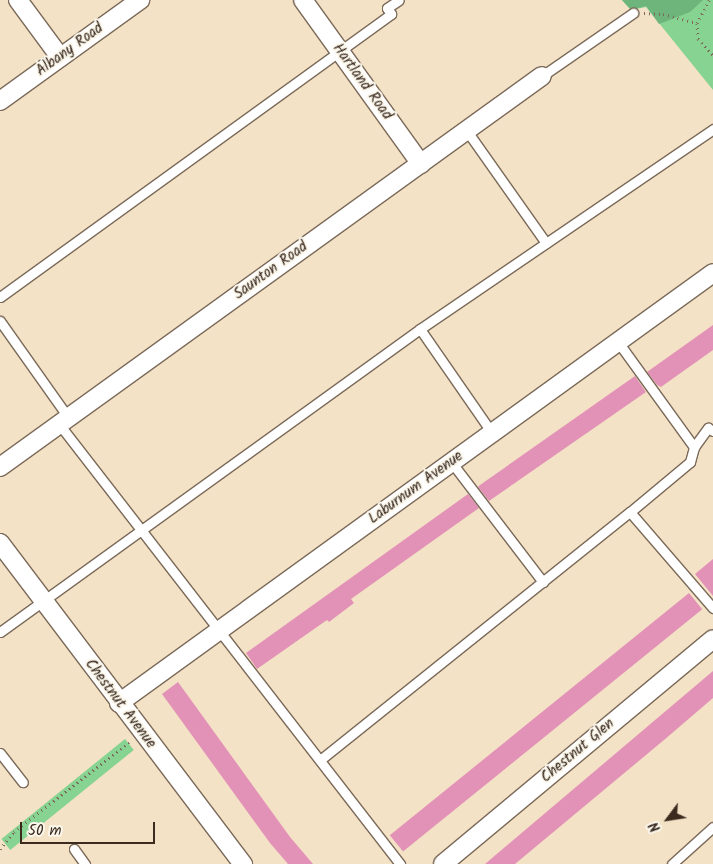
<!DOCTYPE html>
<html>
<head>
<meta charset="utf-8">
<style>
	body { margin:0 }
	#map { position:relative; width:713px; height:864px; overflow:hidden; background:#f3e2c6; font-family:Kalam,sans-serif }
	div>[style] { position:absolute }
	.green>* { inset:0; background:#87d391; transform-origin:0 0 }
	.forest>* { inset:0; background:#6db57b }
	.building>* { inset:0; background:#e392b7; transform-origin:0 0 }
	.path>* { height:3px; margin-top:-1.5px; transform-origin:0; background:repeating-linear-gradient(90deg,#7b6a59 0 1px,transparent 0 5px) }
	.roads { filter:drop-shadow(1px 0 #7b6a59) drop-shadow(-1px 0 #7b6a59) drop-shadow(0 1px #7b6a59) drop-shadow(0 -1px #7b6a59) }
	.service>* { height:9px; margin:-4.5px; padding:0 4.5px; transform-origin:4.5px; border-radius:4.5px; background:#fff }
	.minor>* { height:18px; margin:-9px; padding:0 9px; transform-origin:9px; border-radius:9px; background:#fff }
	span { translate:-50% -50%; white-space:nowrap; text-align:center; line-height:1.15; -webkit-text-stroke:4px #fbf7ec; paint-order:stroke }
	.street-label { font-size:15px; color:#3b2a1e }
	.north { position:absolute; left:643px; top:794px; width:50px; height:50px; -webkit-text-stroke:4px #fbf7ec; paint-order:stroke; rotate:239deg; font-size:14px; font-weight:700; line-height:20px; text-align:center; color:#3b2a1e }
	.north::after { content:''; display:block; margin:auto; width:18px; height:22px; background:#3b2a1e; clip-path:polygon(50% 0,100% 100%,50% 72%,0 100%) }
	.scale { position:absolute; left:20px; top:822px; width:135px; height:22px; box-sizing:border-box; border:2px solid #3b2a1e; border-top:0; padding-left:6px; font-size:15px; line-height:18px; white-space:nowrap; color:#3b2a1e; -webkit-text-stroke:4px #fbf7ec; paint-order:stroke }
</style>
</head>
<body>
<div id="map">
	<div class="green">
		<div style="clip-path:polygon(622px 0,713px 0,713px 90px,646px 7px,631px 10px)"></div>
		<div style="left:125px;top:739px;width:14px;height:159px;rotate:51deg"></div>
	</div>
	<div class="forest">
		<div style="clip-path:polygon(622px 0,703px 0,690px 12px,659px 24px,646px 6px,631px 10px)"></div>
	</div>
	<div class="building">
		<div style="clip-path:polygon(713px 325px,713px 350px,661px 387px,657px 385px,647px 372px)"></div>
		<div style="clip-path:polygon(635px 376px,646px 392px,489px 501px,478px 487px,480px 485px)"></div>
		<div style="clip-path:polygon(468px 494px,479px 508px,351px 599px,354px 603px,329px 622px,327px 620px,257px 669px,246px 653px)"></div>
		<div style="clip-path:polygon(713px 559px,713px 596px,695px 574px)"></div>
		<div style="left:689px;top:593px;width:21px;height:385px;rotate:51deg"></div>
		<div style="clip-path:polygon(713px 671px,713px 698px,664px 740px,515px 864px,485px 864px)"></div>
		<div style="clip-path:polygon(178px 682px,290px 837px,313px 864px,288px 864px,270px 843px,162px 694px)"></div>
	</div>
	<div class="path">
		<div style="left:644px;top:13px;width:19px;rotate:3deg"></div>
		<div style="left:663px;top:14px;width:35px;rotate:15deg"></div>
		<div style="left:697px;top:23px;width:16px;rotate:86deg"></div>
		<div style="left:698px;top:39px;width:22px;rotate:47deg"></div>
		<div style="left:697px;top:23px;width:26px;rotate:-62deg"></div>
		<div style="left:0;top:849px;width:22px;rotate:-51deg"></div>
		<div style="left:14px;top:832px;width:146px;rotate:-38deg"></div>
	</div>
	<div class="roads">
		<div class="service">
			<div style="left:542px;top:76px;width:111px;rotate:-34.7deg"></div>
			<div style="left:467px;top:131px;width:137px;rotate:54.8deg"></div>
			<div style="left:0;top:297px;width:483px;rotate:-35.9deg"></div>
			<div style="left:391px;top:14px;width:7px;rotate:-124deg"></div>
			<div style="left:387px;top:8px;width:14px;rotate:-34deg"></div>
			<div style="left:0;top:321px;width:118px;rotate:54.7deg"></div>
			<div style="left:420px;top:329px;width:126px;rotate:55.3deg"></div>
			<div style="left:618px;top:342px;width:130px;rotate:54.1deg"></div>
			<div style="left:59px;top:424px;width:557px;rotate:52.22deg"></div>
			<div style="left:452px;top:463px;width:150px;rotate:52.6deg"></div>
			<div style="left:630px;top:512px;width:127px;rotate:49.2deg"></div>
			<div style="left:0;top:632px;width:518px;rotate:-35.81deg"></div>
			<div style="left:420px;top:329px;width:355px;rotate:-34.3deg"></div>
			<div style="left:0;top:753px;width:37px;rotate:52deg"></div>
			<div style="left:320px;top:760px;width:397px;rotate:-38.7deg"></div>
			<div style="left:630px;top:512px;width:78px;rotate:-39.8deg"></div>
			<div style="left:690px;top:462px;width:16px;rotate:-75deg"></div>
			<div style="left:694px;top:447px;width:24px;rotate:-54deg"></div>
			<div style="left:708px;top:428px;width:6px;rotate:31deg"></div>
			<div style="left:74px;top:849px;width:19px;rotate:54deg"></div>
			<div style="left:672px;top:864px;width:55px;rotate:-42.1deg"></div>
		</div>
		<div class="minor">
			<div style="left:18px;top:0;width:71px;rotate:53.6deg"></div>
			<div style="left:303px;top:0;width:202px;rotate:54.3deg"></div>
			<div style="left:0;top:101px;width:173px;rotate:-35.8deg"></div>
			<div style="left:0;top:467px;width:668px;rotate:-35.81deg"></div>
			<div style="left:0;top:543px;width:403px;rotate:52.9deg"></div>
			<div style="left:119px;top:703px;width:733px;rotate:-35.9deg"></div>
			<div style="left:443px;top:864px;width:351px;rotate:-39.8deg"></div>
		</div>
	</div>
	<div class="street-label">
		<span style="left:70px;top:50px;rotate:-36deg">Albany Road</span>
		<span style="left:362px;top:82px;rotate:54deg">Hartland Road</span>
		<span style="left:271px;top:271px;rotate:-36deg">Saunton Road</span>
		<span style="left:416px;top:488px;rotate:-36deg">Laburnum Avenue</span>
		<span style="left:120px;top:704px;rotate:53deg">Chestnut Avenue</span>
		<span style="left:578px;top:751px;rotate:-40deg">Chestnut Glen</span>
	</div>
	<div class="north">N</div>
	<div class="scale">50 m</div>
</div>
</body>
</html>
